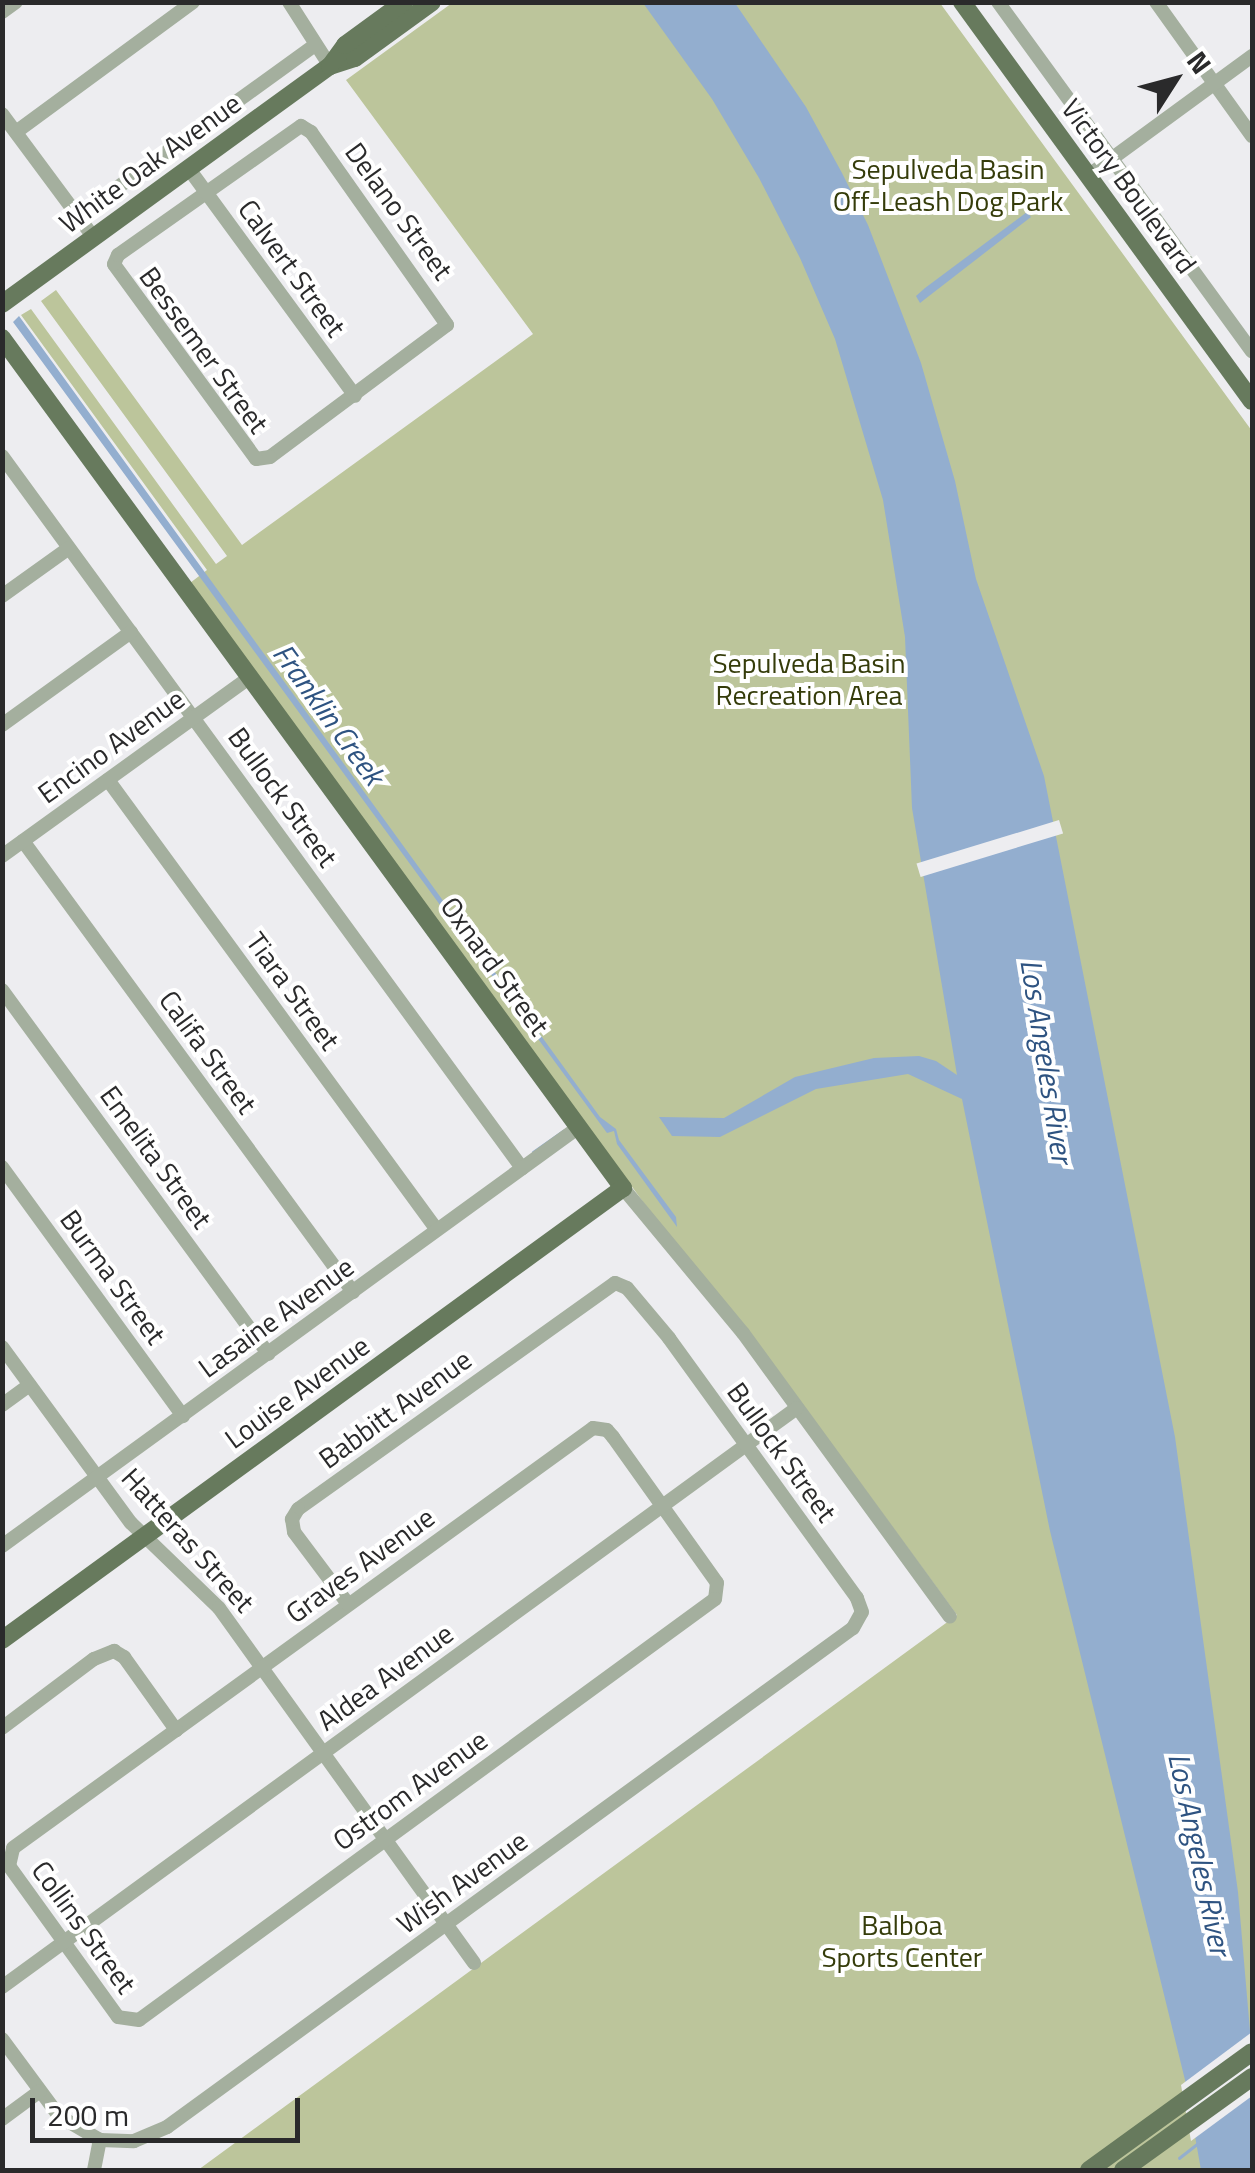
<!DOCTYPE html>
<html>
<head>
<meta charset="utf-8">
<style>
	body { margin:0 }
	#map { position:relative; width:1255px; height:2173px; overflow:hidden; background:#ededf0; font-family:"Titillium Web",sans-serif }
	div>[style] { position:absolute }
	.green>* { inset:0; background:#bcc59b }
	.water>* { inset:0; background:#93aecf }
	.pier>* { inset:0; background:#ededf0; transform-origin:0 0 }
	.stream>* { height:2.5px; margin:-1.25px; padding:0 1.25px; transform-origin:1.25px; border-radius:1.25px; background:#93aecf }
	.minor>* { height:14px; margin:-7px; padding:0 7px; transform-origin:7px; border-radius:7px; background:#a4af9e }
	.major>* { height:18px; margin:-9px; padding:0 9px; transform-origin:9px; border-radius:9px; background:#677a5d }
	span { translate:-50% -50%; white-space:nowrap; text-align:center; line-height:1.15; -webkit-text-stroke:8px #fff; paint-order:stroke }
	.street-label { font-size:28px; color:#2a2a2b }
	.park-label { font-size:28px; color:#353c0a }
	.water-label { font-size:30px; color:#2e5381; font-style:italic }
	.frame { position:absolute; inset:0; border:5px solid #2a2a2b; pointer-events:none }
	.north { position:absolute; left:1125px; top:30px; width:100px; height:100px; -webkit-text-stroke:8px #fff; paint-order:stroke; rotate:54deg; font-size:28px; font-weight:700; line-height:40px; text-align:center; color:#2a2a2b }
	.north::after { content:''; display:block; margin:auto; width:35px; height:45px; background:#2a2a2b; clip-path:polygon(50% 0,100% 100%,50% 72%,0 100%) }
	.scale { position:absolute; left:30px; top:2098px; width:270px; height:45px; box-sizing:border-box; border:5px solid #2a2a2b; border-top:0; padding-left:12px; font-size:30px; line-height:35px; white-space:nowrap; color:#2a2a2b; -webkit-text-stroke:8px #fff; paint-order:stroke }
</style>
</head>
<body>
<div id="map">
	<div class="green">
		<div style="clip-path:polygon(452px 3px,940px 3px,1252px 431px,1252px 2170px,198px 2170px,957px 1615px,742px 1322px,660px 1225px,190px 583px,207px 570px,21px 315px,31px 309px,216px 564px,227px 556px,41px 301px,56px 290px,242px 545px,533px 334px,346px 80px)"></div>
	</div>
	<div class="water">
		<div style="clip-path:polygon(643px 3px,735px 3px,806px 107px,842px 173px,868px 225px,921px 363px,955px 481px,976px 579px,1044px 776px,1175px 1437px,1238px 1892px,1252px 2054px,1252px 2170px,1201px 2170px,1185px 2080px,1050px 1531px,962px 1099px,908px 1074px,816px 1089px,720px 1137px,672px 1136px,659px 1117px,724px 1118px,795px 1077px,874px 1058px,919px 1056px,936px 1061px,957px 1075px,912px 808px,905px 637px,883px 500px,835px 339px,800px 258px,759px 178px,712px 99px)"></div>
		<div style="clip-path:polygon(1027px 212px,1031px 217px,920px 303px,916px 296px,925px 288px)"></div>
		<div style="clip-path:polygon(19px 316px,600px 1117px,616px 1129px,619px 1140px,676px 1217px,677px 1227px,617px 1144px,614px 1131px,607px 1133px,13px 322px)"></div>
	</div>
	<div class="pier">
		<div style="left:1059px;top:820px;width:14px;height:149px;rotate:73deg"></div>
		<div style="clip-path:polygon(1252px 2032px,1252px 2096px,1191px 2141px,1181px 2085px)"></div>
	</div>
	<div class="stream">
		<div style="left:533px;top:1152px;width:37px;rotate:-35deg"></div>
		<div style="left:1179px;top:2158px;width:23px;rotate:-38deg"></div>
	</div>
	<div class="minor">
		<div style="left:289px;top:2px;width:76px;rotate:57.4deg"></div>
		<div style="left:998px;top:2px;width:432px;rotate:54deg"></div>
		<div style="left:1156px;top:2px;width:165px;rotate:54.4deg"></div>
		<div style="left:2px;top:12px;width:17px;rotate:-36deg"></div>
		<div style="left:2px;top:114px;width:154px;rotate:53.4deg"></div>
		<div style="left:301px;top:126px;width:12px;rotate:31deg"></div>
		<div style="left:311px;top:132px;width:236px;rotate:54.8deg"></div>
		<div style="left:447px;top:325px;width:221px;rotate:143.3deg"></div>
		<div style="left:270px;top:457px;width:14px;rotate:172deg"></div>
		<div style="left:256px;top:459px;width:241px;rotate:-126.1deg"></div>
		<div style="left:114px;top:264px;width:10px;rotate:-66deg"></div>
		<div style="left:118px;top:255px;width:224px;rotate:-35.2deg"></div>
		<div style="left:16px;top:132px;width:220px;rotate:-36.3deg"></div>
		<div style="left:189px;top:169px;width:281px;rotate:53.8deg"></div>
		<div style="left:1088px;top:176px;width:203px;rotate:-36.2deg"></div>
		<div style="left:78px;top:216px;width:292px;rotate:-35.8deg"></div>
		<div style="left:2px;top:456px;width:882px;rotate:53.86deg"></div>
		<div style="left:2px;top:596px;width:82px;rotate:-35.6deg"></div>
		<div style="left:2px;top:725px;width:159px;rotate:-35.8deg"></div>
		<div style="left:108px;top:780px;width:557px;rotate:53.83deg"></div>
		<div style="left:23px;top:841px;width:559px;rotate:53.81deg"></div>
		<div style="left:2px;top:856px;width:306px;rotate:-35.8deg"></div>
		<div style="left:2px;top:990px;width:451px;rotate:53.8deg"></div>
		<div style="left:2px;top:1167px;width:308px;rotate:54deg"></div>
		<div style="left:623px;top:1188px;width:188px;rotate:50.4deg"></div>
		<div style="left:743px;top:1333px;width:351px;rotate:53.9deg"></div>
		<div style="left:2px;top:1347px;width:218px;rotate:53.8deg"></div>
		<div style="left:131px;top:1523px;width:122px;rotate:44deg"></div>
		<div style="left:219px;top:1608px;width:437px;rotate:54.3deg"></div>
		<div style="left:2px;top:1405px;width:34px;rotate:-36deg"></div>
		<div style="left:593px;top:1428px;width:14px;rotate:8deg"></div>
		<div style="left:607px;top:1430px;width:9px;rotate:49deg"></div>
		<div style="left:613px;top:1437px;width:179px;rotate:54.5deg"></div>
		<div style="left:717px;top:1583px;width:16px;rotate:97deg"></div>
		<div style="left:715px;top:1599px;width:713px;rotate:143.84deg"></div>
		<div style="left:139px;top:2020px;width:21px;rotate:-172deg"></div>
		<div style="left:118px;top:2017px;width:186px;rotate:-125.8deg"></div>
		<div style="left:9px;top:1866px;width:18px;rotate:-77deg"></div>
		<div style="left:13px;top:1848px;width:716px;rotate:-35.91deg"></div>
		<div style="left:2px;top:1546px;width:713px;rotate:-35.99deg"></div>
		<div style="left:2px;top:1728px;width:115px;rotate:-36.9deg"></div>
		<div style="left:94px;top:1659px;width:22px;rotate:-22deg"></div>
		<div style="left:114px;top:1651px;width:12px;rotate:31deg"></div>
		<div style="left:124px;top:1657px;width:90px;rotate:54.5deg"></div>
		<div style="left:2px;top:1987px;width:983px;rotate:-36.07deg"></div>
		<div style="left:2px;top:2039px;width:96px;rotate:53.5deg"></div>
		<div style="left:59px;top:2116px;width:48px;rotate:30.3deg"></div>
		<div style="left:2px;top:2119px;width:47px;rotate:-36.4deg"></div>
		<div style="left:94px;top:2170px;width:31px;rotate:-79deg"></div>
		<div style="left:100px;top:2140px;width:34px;rotate:2deg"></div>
		<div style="left:134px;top:2141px;width:36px;rotate:-23deg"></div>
		<div style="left:167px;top:2127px;width:848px;rotate:-36.03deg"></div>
		<div style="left:853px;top:1628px;width:18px;rotate:-61deg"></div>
		<div style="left:862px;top:1612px;width:15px;rotate:-110deg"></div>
		<div style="left:857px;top:1598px;width:321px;rotate:-125.9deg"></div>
		<div style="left:669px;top:1338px;width:65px;rotate:-130deg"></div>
		<div style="left:627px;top:1288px;width:13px;rotate:-157deg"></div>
		<div style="left:615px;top:1283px;width:389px;rotate:144.5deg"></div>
		<div style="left:298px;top:1509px;width:12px;rotate:121deg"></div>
		<div style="left:292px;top:1519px;width:13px;rotate:81deg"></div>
		<div style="left:294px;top:1532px;width:90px;rotate:53.1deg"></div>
	</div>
	<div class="major">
		<div style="left:962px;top:2px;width:493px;rotate:54deg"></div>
		<div style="left:330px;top:66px;width:26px;rotate:-18deg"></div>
		<div style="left:355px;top:58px;width:95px;rotate:-36deg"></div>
		<div style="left:2px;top:304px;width:405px;rotate:-36deg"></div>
		<div style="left:330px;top:66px;width:26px;rotate:-54deg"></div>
		<div style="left:345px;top:45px;width:73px;rotate:-36.1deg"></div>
		<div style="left:2px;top:338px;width:1053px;rotate:53.85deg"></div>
		<div style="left:623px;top:1188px;width:768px;rotate:143.95deg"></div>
		<div style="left:1089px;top:2170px;width:201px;rotate:-35.9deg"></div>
		<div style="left:1123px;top:2170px;width:159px;rotate:-35.8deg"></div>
	</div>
	<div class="street-label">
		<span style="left:150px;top:163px;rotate:-36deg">White Oak Avenue</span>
		<span style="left:1129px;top:186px;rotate:54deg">Victory Boulevard</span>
		<span style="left:399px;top:211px;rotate:54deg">Delano Street</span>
		<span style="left:292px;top:268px;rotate:54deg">Calvert Street</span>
		<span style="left:204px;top:350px;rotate:54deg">Bessemer Street</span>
		<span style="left:111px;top:746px;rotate:-36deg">Encino Avenue</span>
		<span style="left:283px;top:797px;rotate:54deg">Bullock Street</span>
		<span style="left:495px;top:966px;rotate:54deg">Oxnard Street</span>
		<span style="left:293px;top:991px;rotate:54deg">Tiara Street</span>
		<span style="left:208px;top:1052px;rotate:54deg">Califa Street</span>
		<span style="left:156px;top:1157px;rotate:54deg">Emelita Street</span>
		<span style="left:113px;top:1277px;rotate:54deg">Burma Street</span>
		<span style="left:276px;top:1317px;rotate:-36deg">Lasaine Avenue</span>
		<span style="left:297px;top:1392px;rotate:-36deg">Louise Avenue</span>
		<span style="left:395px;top:1409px;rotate:-36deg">Babbitt Avenue</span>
		<span style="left:782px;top:1452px;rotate:54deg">Bullock Street</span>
		<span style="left:188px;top:1540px;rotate:48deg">Hatteras Street</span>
		<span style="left:360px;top:1565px;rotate:-36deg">Graves Avenue</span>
		<span style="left:385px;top:1677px;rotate:-36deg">Aldea Avenue</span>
		<span style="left:410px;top:1790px;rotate:-36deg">Ostrom Avenue</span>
		<span style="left:462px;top:1882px;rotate:-36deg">Wish Avenue</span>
		<span style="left:84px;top:1927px;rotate:54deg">Collins Street</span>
	</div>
	<div class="park-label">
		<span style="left:948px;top:185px">Sepulveda Basin<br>Off-Leash Dog Park</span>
		<span style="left:809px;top:679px">Sepulveda Basin<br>Recreation Area</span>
		<span style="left:902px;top:1941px">Balboa<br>Sports Center</span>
	</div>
	<div class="water-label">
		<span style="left:329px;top:714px;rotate:54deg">Franklin Creek</span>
		<span style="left:1047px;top:1061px;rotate:81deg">Los Angeles River</span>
		<span style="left:1200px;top:1854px;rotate:78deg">Los Angeles River</span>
	</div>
	<div class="frame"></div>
	<div class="north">N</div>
	<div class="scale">200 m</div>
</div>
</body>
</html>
